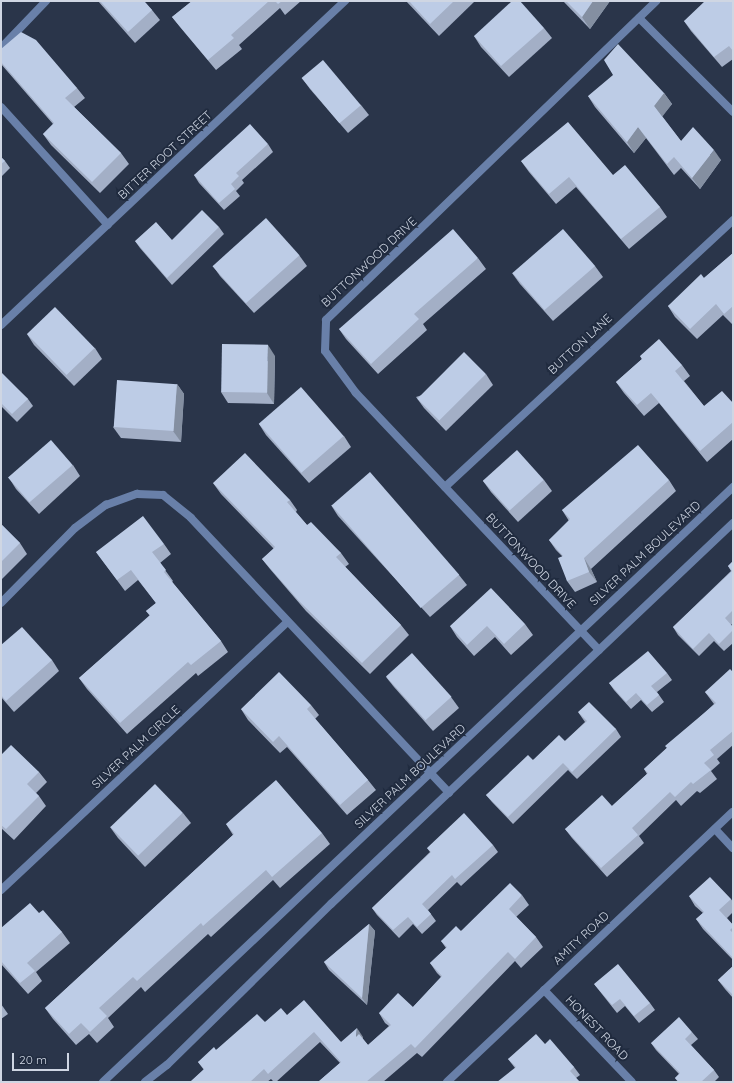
<!DOCTYPE html>
<html>
<head>
<meta charset="utf-8">
<style>
	body { margin:0 }
	#map { position:relative; width:734px; height:1083px; overflow:hidden; background:#2a354a; font-family:Quicksand,sans-serif }
	div>[style] { position:absolute }
	.street>* { height:8px; margin:-4px; padding:0 4px; transform-origin:4px; border-radius:4px; background:#6980a9 }
	.wall>* { inset:0; background:#a3afc6 }
	.shaded-wall>* { inset:0; background:#848fa1 }
	.building>* { inset:0; background:#bdcce6; transform-origin:0 0 }
	span { translate:-50% -50%; white-space:nowrap; text-align:center; line-height:1.15; -webkit-text-stroke:4px #202b3f; paint-order:stroke }
	.street-label { font-size:12px; color:#cfd6e3 }
	.frame { position:absolute; inset:0; border:2px solid #cfd6e3; pointer-events:none }
	.scale { position:absolute; left:12px; top:1053px; width:57px; height:18px; box-sizing:border-box; border:2px solid #cfd6e3; border-top:0; padding-left:5px; font-size:12px; line-height:14px; white-space:nowrap; color:#cfd6e3; -webkit-text-stroke:3px #202b3f; paint-order:stroke }
</style>
</head>
<body>
<div id="map">
	<div class="street">
		<div style="left:639px;top:18px;width:133px;rotate:45deg"></div>
		<div style="left:1px;top:48px;width:65px;rotate:-46.2deg"></div>
		<div style="left:1px;top:107px;width:159px;rotate:47.8deg"></div>
		<div style="left:1px;top:325px;width:473px;rotate:-43.3deg"></div>
		<div style="left:445px;top:487px;width:393px;rotate:-42.8deg"></div>
		<div style="left:1px;top:603px;width:105px;rotate:-45.4deg"></div>
		<div style="left:75px;top:528px;width:39px;rotate:-37deg"></div>
		<div style="left:106px;top:505px;width:33px;rotate:-20deg"></div>
		<div style="left:137px;top:494px;width:26px;rotate:2deg"></div>
		<div style="left:163px;top:495px;width:36px;rotate:39deg"></div>
		<div style="left:191px;top:518px;width:377px;rotate:46.8deg"></div>
		<div style="left:599px;top:650px;width:354px;rotate:-133.4deg"></div>
		<div style="left:356px;top:393px;width:52px;rotate:-126.4deg"></div>
		<div style="left:325px;top:351px;width:31px;rotate:-88deg"></div>
		<div style="left:326px;top:320px;width:459px;rotate:-44deg"></div>
		<div style="left:715px;top:829px;width:26px;rotate:47deg"></div>
		<div style="left:1px;top:890px;width:392px;rotate:-43.1deg"></div>
		<div style="left:544px;top:990px;width:127px;rotate:46.3deg"></div>
		<div style="left:103px;top:1082px;width:867px;rotate:-43.36deg"></div>
		<div style="left:145px;top:1082px;width:28px;rotate:-38deg"></div>
		<div style="left:167px;top:1065px;width:230px;rotate:-44.5deg"></div>
		<div style="left:331px;top:904px;width:554px;rotate:-43.46deg"></div>
		<div style="left:447px;top:1082px;width:393px;rotate:-43.4deg"></div>
	</div>
	<div class="wall">
		<div style="clip-path:polygon(98px 1px,144px 1px,152px 10px,160px 20px,135px 43px)"></div>
		<div style="clip-path:polygon(192px 1px,301px 1px,285px 15px,280px 8px,239px 45px,242px 49px,216px 70px,180px 27px,172px 17px)"></div>
		<div style="clip-path:polygon(406px 1px,475px 1px,439px 36px)"></div>
		<div style="clip-path:polygon(563px 1px,610px 1px,590px 29px)"></div>
		<div style="clip-path:polygon(733px 1px,733px 59px,722px 67px,691px 31px,684px 21px)"></div>
		<div style="clip-path:polygon(544px 28px,552px 38px,509px 77px,481px 47px,474px 36px)"></div>
		<div style="clip-path:polygon(1px 49px,77px 88px,85px 98px,74px 107px,121px 153px,129px 164px,100px 193px,51px 145px,43px 134px,53px 124px,1px 64px)"></div>
		<div style="clip-path:polygon(302px 78px,361px 105px,369px 115px,348px 133px,310px 89px)"></div>
		<div style="clip-path:polygon(664px 93px,672px 104px,662px 116px,681px 141px,721px 160px,700px 189px,681px 168px,674px 175px,646px 138px,634px 153px,595px 107px,588px 96px)"></div>
		<div style="clip-path:polygon(268px 144px,273px 152px,242px 180px,244px 183px,236px 191px,240px 196px,224px 210px,199px 183px,194px 175px)"></div>
		<div style="clip-path:polygon(1px 157px,5px 161px,10px 168px,1px 177px)"></div>
		<div style="clip-path:polygon(521px 161px,613px 175px,660px 207px,667px 217px,629px 249px,576px 187px,556px 204px,529px 172px)"></div>
		<div style="clip-path:polygon(219px 227px,224px 234px,172px 285px,140px 248px,135px 241px,172px 240px)"></div>
		<div style="clip-path:polygon(733px 253px,733px 323px,732px 324px,723px 315px,697px 339px,675px 317px,668px 306px,704px 278px)"></div>
		<div style="clip-path:polygon(299px 255px,307px 266px,254px 313px,220px 276px,213px 266px)"></div>
		<div style="clip-path:polygon(478px 258px,486px 269px,423px 324px,427px 330px,378px 374px,346px 339px,339px 329px)"></div>
		<div style="clip-path:polygon(595px 266px,603px 277px,553px 321px,520px 284px,512px 273px)"></div>
		<div style="clip-path:polygon(27px 334px,95px 348px,102px 359px,74px 386px,34px 345px)"></div>
		<div style="clip-path:polygon(275px 356px,274px 404px,228px 403px,221px 392px)"></div>
		<div style="clip-path:polygon(640px 356px,682px 365px,690px 376px,684px 381px,704px 406px,733px 403px,733px 439px,707px 462px,659px 403px,644px 416px,624px 393px,616px 382px,642px 359px)"></div>
		<div style="clip-path:polygon(1px 374px,28px 399px,33px 406px,17px 422px,1px 406px)"></div>
		<div style="clip-path:polygon(486px 374px,493px 385px,446px 431px,424px 408px,416px 397px)"></div>
		<div style="clip-path:polygon(177px 384px,184px 394px,181px 442px,121px 438px,113px 427px)"></div>
		<div style="clip-path:polygon(259px 424px,344px 436px,351px 447px,309px 483px,266px 435px)"></div>
		<div style="clip-path:polygon(73px 465px,80px 476px,39px 514px,16px 489px,9px 478px)"></div>
		<div style="clip-path:polygon(544px 480px,552px 491px,518px 522px,491px 492px,483px 481px)"></div>
		<div style="clip-path:polygon(669px 480px,676px 491px,591px 569px,597px 582px,575px 592px,567px 581px,562px 556px,556px 550px,549px 540px,569px 521px,562px 510px)"></div>
		<div style="clip-path:polygon(213px 483px,290px 500px,297px 510px,296px 512px,307px 525px,341px 553px,349px 564px,345px 567px,401px 625px,409px 635px,370px 674px,306px 611px,270px 569px,262px 559px,274px 549px,221px 494px)"></div>
		<div style="clip-path:polygon(331px 505px,459px 575px,467px 585px,430px 617px,338px 516px)"></div>
		<div style="clip-path:polygon(1px 524px,20px 543px,27px 554px,1px 580px)"></div>
		<div style="clip-path:polygon(164px 544px,171px 554px,160px 563px,173px 581px,172px 582px,221px 641px,228px 652px,198px 676px,196px 673px,127px 734px,87px 689px,79px 678px,150px 616px,146px 611px,156px 603px,138px 580px,125px 591px,96px 552px)"></div>
		<div style="clip-path:polygon(733px 561px,733px 623px,731px 625px,733px 627px,733px 643px,724px 651px,714px 641px,699px 656px,678px 635px,673px 627px,731px 571px,728px 566px)"></div>
		<div style="clip-path:polygon(525px 624px,533px 635px,511px 655px,495px 637px,474px 656px,457px 637px,450px 626px)"></div>
		<div style="clip-path:polygon(1px 645px,52px 660px,59px 671px,14px 712px,1px 697px)"></div>
		<div style="clip-path:polygon(733px 672px,733px 745px,717px 759px,720px 763px,711px 771px,717px 779px,700px 793px,697px 791px,681px 806px,676px 800px,639px 836px,644px 843px,607px 877px,572px 838px,565px 829px,612px 806px,647px 774px,644px 769px,714px 704px,705px 692px)"></div>
		<div style="clip-path:polygon(667px 673px,672px 680px,657px 692px,664px 702px,652px 712px,641px 700px,631px 709px,614px 690px,609px 683px)"></div>
		<div style="clip-path:polygon(386px 677px,451px 697px,459px 708px,433px 731px,394px 687px)"></div>
		<div style="clip-path:polygon(311px 705px,319px 715px,315px 719px,368px 780px,376px 790px,347px 815px,287px 747px,280px 753px,248px 720px,241px 709px)"></div>
		<div style="clip-path:polygon(578px 712px,616px 729px,621px 737px,577px 779px,568px 770px,513px 824px,492px 802px,486px 795px,533px 760px,565px 741px,585px 722px)"></div>
		<div style="clip-path:polygon(1px 755px,39px 772px,47px 782px,36px 793px,39px 796px,46px 806px,14px 840px,1px 828px)"></div>
		<div style="clip-path:polygon(183px 813px,191px 823px,145px 867px,118px 838px,110px 827px)"></div>
		<div style="clip-path:polygon(226px 824px,322px 833px,330px 844px,280px 888px,273px 880px,211px 937px,208px 934px,145px 992px,141px 987px,108px 1018px,114px 1027px,97px 1043px,89px 1034px,76px 1045px,53px 1019px,45px 1008px,233px 835px)"></div>
		<div style="clip-path:polygon(493px 845px,498px 852px,461px 886px,457px 882px,428px 910px,436px 921px,422px 934px,413px 924px,399px 938px,377px 915px,372px 908px,430px 852px,427px 848px)"></div>
		<div style="clip-path:polygon(522px 895px,529px 905px,516px 917px,536px 937px,543px 947px,521px 968px,515px 961px,422px 1057px,417px 1053px,383px 1082px,318px 1082px,340px 1063px,320px 1042px,276px 1082px,274px 1082px,271px 1079px,267px 1082px,190px 1082px,204px 1070px,198px 1062px,216px 1050px,265px 1022px,287px 1015px,341px 1042px,363px 1037px,363px 1039px,368px 1045px,389px 1026px,385px 1023px,379px 1013px,413px 1007px,441px 977px,437px 973px,430px 963px,446px 948px,441px 941px,461px 931px)"></div>
		<div style="clip-path:polygon(689px 896px,731px 899px,733px 902px,733px 912px,727px 918px,733px 925px,733px 960px,703px 929px,696px 919px,703px 913px,695px 906px)"></div>
		<div style="clip-path:polygon(39px 913px,62px 932px,70px 943px,36px 972px,42px 981px,28px 994px,1px 964px,1px 928px)"></div>
		<div style="clip-path:polygon(369px 924px,375px 931px,367px 1005px,329px 970px,324px 962px)"></div>
		<div style="clip-path:polygon(733px 966px,733px 998px,725px 989px,718px 980px)"></div>
		<div style="clip-path:polygon(594px 984px,650px 1003px,655px 1010px,639px 1023px,625px 1006px,617px 1013px)"></div>
		<div style="clip-path:polygon(1px 1004px,8px 1014px,1px 1019px)"></div>
		<div style="clip-path:polygon(692px 1032px,698px 1039px,691px 1045px,714px 1070px,719px 1077px,714px 1082px,678px 1082px,675px 1078px,679px 1074px,656px 1050px,651px 1043px)"></div>
		<div style="clip-path:polygon(545px 1044px,574px 1067px,580px 1075px,576px 1078px,515px 1068px,508px 1059px)"></div>
	</div>
	<div class="shaded-wall">
		<div style="clip-path:polygon(593px 1px,610px 1px,590px 29px,582px 17px)"></div>
		<div style="clip-path:polygon(664px 93px,672px 104px,662px 117px,654px 106px)"></div>
		<div style="clip-path:polygon(638px 127px,646px 138px,634px 153px,627px 142px)"></div>
		<div style="clip-path:polygon(714px 150px,721px 160px,700px 189px,692px 178px)"></div>
		<div style="clip-path:polygon(268px 345px,275px 356px,274px 404px,267px 393px)"></div>
		<div style="clip-path:polygon(177px 384px,184px 394px,181px 442px,173px 431px)"></div>
		<div style="clip-path:polygon(584px 558px,591px 569px,597px 582px,589px 572px)"></div>
		<div style="clip-path:polygon(369px 924px,375px 931px,367px 1005px,362px 998px)"></div>
		<div style="clip-path:polygon(357px 1028px,363px 1037px,362px 1047px,356px 1037px)"></div>
	</div>
	<div class="building">
		<div style="clip-path:polygon(100px 1px,144px 1px,152px 10px,128px 32px)"></div>
		<div style="clip-path:polygon(192px 1px,269px 1px,231px 35px,234px 38px,208px 60px,172px 17px)"></div>
		<div style="clip-path:polygon(275px 1px,282px 1px,278px 4px)"></div>
		<div style="clip-path:polygon(409px 1px,454px 1px,430px 24px)"></div>
		<div style="clip-path:polygon(512px 1px,520px 1px,544px 28px,501px 66px,474px 36px)"></div>
		<div style="clip-path:polygon(566px 1px,593px 1px,582px 17px)"></div>
		<div style="clip-path:polygon(705px 1px,733px 1px,733px 51px,729px 46px,714px 57px,684px 21px)"></div>
		<div style="clip-path:polygon(21px 32px,36px 40px,77px 88px,65px 98px,121px 153px,92px 182px,43px 134px,54px 123px,1px 62px,1px 49px)"></div>
		<div style="clip-path:polygon(618px 44px,664px 93px,654px 106px,681px 141px,693px 127px,714px 150px,692px 178px,674px 157px,667px 164px,638px 127px,627px 142px,588px 96px,613px 75px,604px 60px)"></div>
		<div style="left:323px;top:60px;width:59px;height:28px;rotate:50deg"></div>
		<div style="clip-path:polygon(568px 122px,613px 175px,625px 165px,660px 207px,621px 239px,569px 177px,549px 194px,521px 161px)"></div>
		<div style="clip-path:polygon(250px 124px,268px 144px,236px 173px,239px 176px,231px 184px,235px 189px,219px 203px,194px 175px)"></div>
		<div style="clip-path:polygon(1px 157px,5px 161px,1px 164px)"></div>
		<div style="clip-path:polygon(202px 210px,219px 227px,167px 278px,135px 241px,156px 222px,172px 240px)"></div>
		<div style="left:266px;top:218px;width:50px;height:72px;rotate:48deg"></div>
		<div style="clip-path:polygon(453px 229px,478px 258px,414px 314px,419px 319px,371px 364px,339px 329px)"></div>
		<div style="left:563px;top:229px;width:49px;height:67px;rotate:49deg"></div>
		<div style="clip-path:polygon(733px 253px,733px 306px,724px 314px,716px 304px,690px 329px,668px 306px,701px 274px,704px 278px)"></div>
		<div style="left:55px;top:307px;width:57px;height:39px;rotate:46deg"></div>
		<div style="clip-path:polygon(659px 339px,682px 365px,675px 371px,704px 406px,722px 391px,733px 403px,733px 422px,700px 451px,651px 393px,637px 405px,616px 382px,642px 359px,640px 356px)"></div>
		<div style="left:222px;top:344px;width:46px;height:48px;rotate:1deg"></div>
		<div style="left:464px;top:352px;width:31px;height:66px;rotate:45deg"></div>
		<div style="clip-path:polygon(2px 373px,28px 399px,12px 414px,1px 403px,1px 374px)"></div>
		<div style="left:117px;top:380px;width:60px;height:47px;rotate:4deg"></div>
		<div style="left:301px;top:387px;width:65px;height:56px;rotate:49deg"></div>
		<div style="left:51px;top:440px;width:33px;height:57px;rotate:49deg"></div>
		<div style="clip-path:polygon(638px 445px,669px 480px,584px 558px,589px 572px,567px 581px,558px 558px,563px 556px,549px 540px,570px 519px,562px 510px)"></div>
		<div style="left:517px;top:450px;width:40px;height:46px;rotate:48deg"></div>
		<div style="clip-path:polygon(245px 453px,290px 500px,287px 502px,307px 525px,311px 522px,341px 553px,336px 557px,401px 625px,362px 663px,299px 601px,262px 559px,275px 547px,213px 483px)"></div>
		<div style="left:370px;top:472px;width:136px;height:51px;rotate:49deg"></div>
		<div style="clip-path:polygon(143px 516px,164px 544px,152px 552px,166px 570px,164px 572px,221px 641px,191px 665px,188px 662px,120px 723px,79px 678px,150px 615px,146px 611px,156px 603px,131px 570px,117px 580px,96px 552px)"></div>
		<div style="clip-path:polygon(1px 524px,20px 543px,1px 562px)"></div>
		<div style="clip-path:polygon(733px 561px,733px 610px,725px 618px,733px 627px,733px 630px,719px 644px,709px 633px,693px 649px,673px 627px,732px 571px,728px 566px)"></div>
		<div style="clip-path:polygon(491px 588px,525px 624px,504px 644px,487px 626px,467px 645px,450px 626px)"></div>
		<div style="clip-path:polygon(22px 627px,52px 660px,6px 701px,1px 695px,1px 645px)"></div>
		<div style="clip-path:polygon(648px 651px,667px 673px,651px 686px,659px 695px,647px 705px,636px 693px,626px 702px,609px 683px)"></div>
		<div style="left:412px;top:653px;width:59px;height:35px;rotate:48deg"></div>
		<div style="clip-path:polygon(730px 669px,733px 672px,733px 731px,710px 750px,714px 755px,704px 763px,711px 770px,693px 784px,691px 782px,675px 797px,670px 792px,632px 828px,638px 835px,601px 868px,565px 829px,602px 795px,612px 806px,648px 773px,644px 769px,667px 748px,665px 746px,716px 703px,705px 692px)"></div>
		<div style="clip-path:polygon(279px 672px,311px 705px,307px 709px,368px 780px,340px 805px,279px 736px,273px 742px,241px 709px)"></div>
		<div style="clip-path:polygon(589px 702px,616px 729px,572px 772px,563px 763px,508px 817px,486px 795px,528px 755px,533px 760px,559px 735px,565px 741px,587px 721px,578px 712px)"></div>
		<div style="clip-path:polygon(11px 745px,39px 772px,27px 784px,39px 796px,6px 829px,1px 825px,1px 755px)"></div>
		<div style="clip-path:polygon(276px 780px,322px 833px,272px 877px,266px 870px,203px 926px,201px 923px,137px 981px,133px 977px,99px 1008px,107px 1016px,90px 1032px,81px 1023px,69px 1034px,45px 1008px,234px 834px,226px 824px)"></div>
		<div style="left:155px;top:784px;width:40px;height:62px;rotate:46deg"></div>
		<div style="clip-path:polygon(464px 813px,493px 845px,455px 879px,452px 875px,422px 904px,431px 914px,417px 927px,408px 917px,393px 930px,372px 908px,431px 852px,427px 848px)"></div>
		<div style="clip-path:polygon(710px 877px,731px 899px,719px 910px,733px 925px,733px 927px,730px 930px,733px 933px,733px 958px,696px 919px,704px 912px,689px 896px)"></div>
		<div style="clip-path:polygon(510px 883px,522px 895px,509px 909px,536px 937px,515px 959px,508px 952px,415px 1048px,411px 1044px,366px 1082px,318px 1082px,341px 1062px,314px 1032px,268px 1074px,264px 1069px,250px 1082px,190px 1082px,204px 1069px,198px 1062px,214px 1047px,216px 1050px,257px 1014px,265px 1022px,281px 1008px,287px 1015px,304px 1000px,341px 1042px,357px 1028px,356px 1037px,359px 1034px,368px 1045px,391px 1025px,379px 1013px,398px 993px,413px 1007px,442px 976px,430px 963px,447px 947px,441px 941px,456px 926px,461px 931px)"></div>
		<div style="clip-path:polygon(30px 903px,39px 913px,43px 910px,62px 932px,27px 963px,35px 971px,20px 983px,1px 961px,1px 928px)"></div>
		<div style="clip-path:polygon(369px 924px,362px 998px,324px 962px)"></div>
		<div style="clip-path:polygon(618px 964px,650px 1003px,634px 1016px,620px 999px,612px 1005px,594px 984px)"></div>
		<div style="clip-path:polygon(733px 966px,733px 995px,718px 980px)"></div>
		<div style="clip-path:polygon(679px 1017px,692px 1032px,685px 1039px,714px 1070px,701px 1082px,679px 1082px,675px 1078px,680px 1073px,651px 1043px)"></div>
		<div style="clip-path:polygon(536px 1034px,545px 1044px,550px 1039px,574px 1067px,570px 1071px,580px 1082px,497px 1082px,516px 1067px,508px 1059px)"></div>
	</div>
	<div class="street-label">
		<span style="left:165px;top:155px;rotate:-43deg">BITTER ROOT STREET</span>
		<span style="left:369px;top:262px;rotate:-43deg">BUTTONWOOD DRIVE</span>
		<span style="left:580px;top:344px;rotate:-43deg">BUTTON LANE</span>
		<span style="left:645px;top:553px;rotate:-43deg">SILVER PALM BOULEVARD</span>
		<span style="left:531px;top:561px;rotate:47deg">BUTTONWOOD DRIVE</span>
		<span style="left:136px;top:747px;rotate:-43deg">SILVER PALM CIRCLE</span>
		<span style="left:410px;top:776px;rotate:-43deg">SILVER PALM BOULEVARD</span>
		<span style="left:581px;top:938px;rotate:-43deg">AMITY ROAD</span>
		<span style="left:597px;top:1028px;rotate:46deg">HONEST ROAD</span>
	</div>
	<div class="frame"></div>
	<div class="scale">20 m</div>
</div>
</body>
</html>
